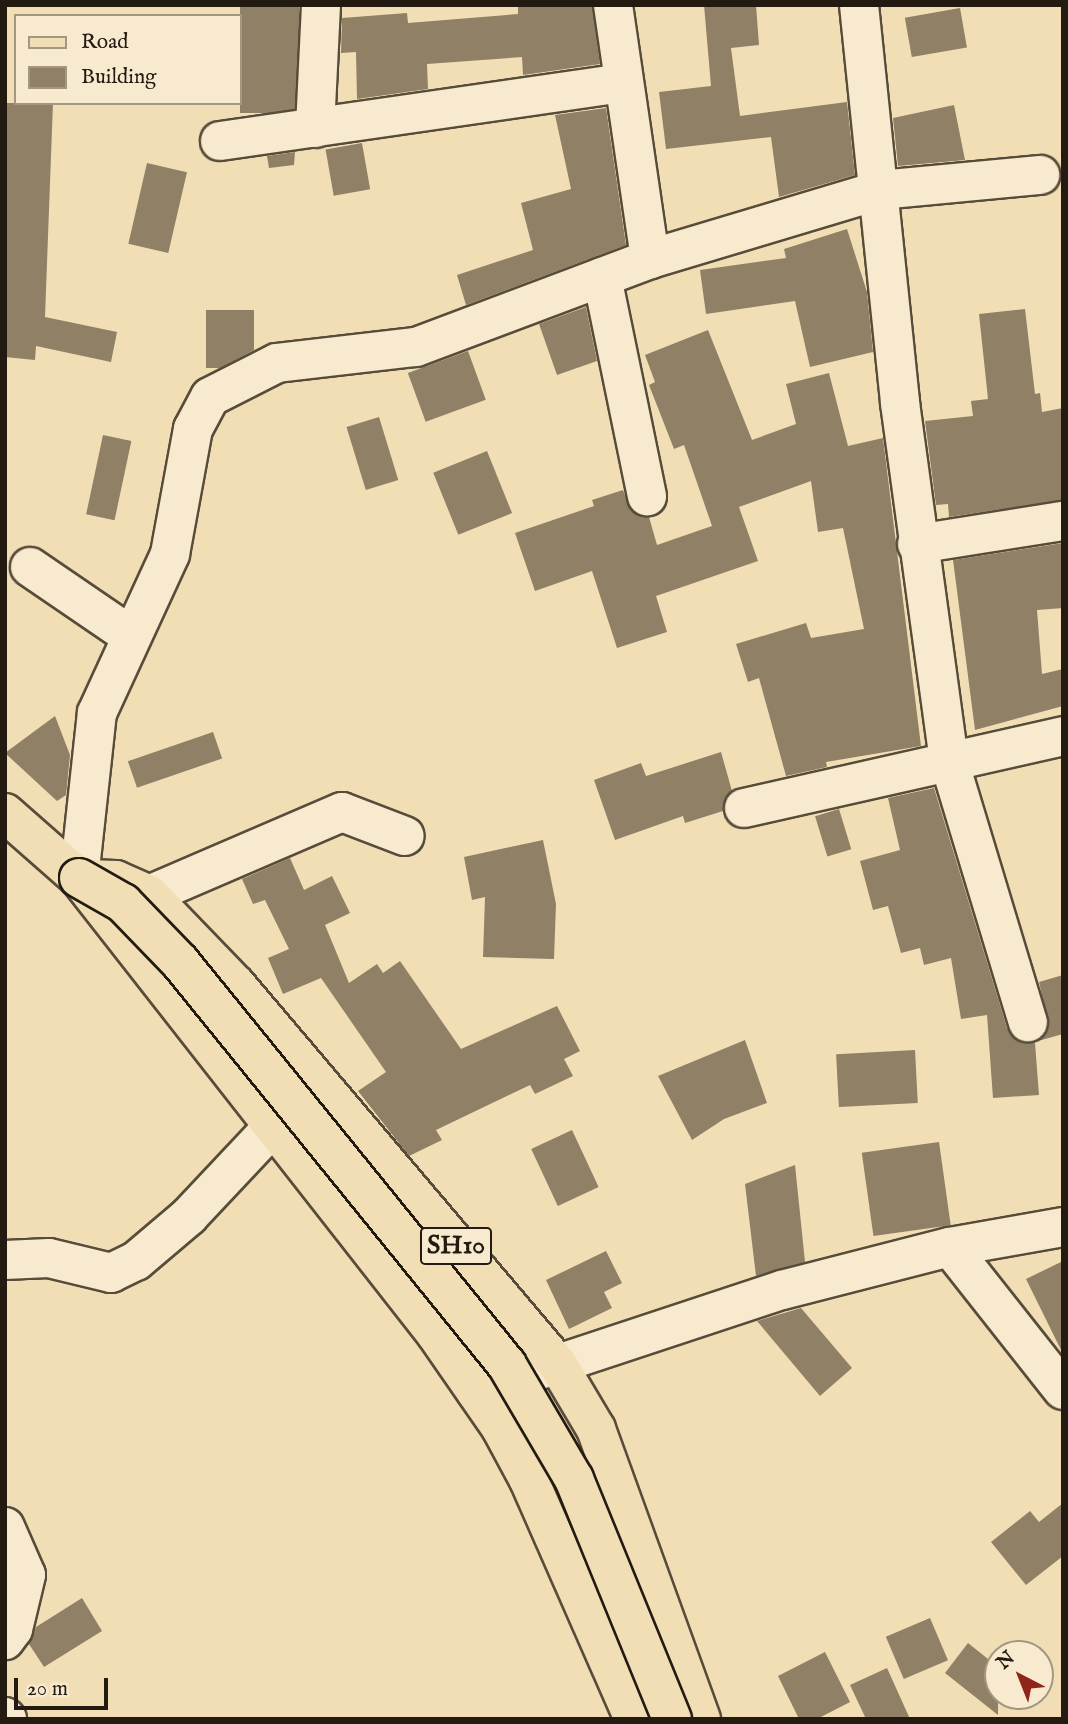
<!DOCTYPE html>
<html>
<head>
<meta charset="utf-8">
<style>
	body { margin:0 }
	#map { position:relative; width:1068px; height:1724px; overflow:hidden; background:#f2deb4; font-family:"IM FELL English",serif }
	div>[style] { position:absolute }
	.building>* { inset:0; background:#8f8066; transform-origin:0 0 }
	.roads { filter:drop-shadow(2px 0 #574c3a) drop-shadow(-2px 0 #574c3a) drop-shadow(0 2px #574c3a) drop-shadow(0 -2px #574c3a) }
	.minor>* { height:38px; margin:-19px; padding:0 19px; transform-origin:19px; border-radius:19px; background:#f7eace }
	.major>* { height:38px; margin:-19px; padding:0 19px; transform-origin:19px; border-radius:19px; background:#f2deb4 }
	.bridges { filter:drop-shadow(2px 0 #231b12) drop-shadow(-2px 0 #231b12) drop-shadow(0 2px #231b12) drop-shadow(0 -2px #231b12) }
	.major-bridge>* { height:38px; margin:-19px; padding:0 19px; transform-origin:19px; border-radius:19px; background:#f2deb4 }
	span { translate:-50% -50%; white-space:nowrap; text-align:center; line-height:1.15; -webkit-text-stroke:6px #f7eace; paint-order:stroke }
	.shield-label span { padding:2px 5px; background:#f7eace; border:2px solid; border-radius:5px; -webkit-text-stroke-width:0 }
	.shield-label { font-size:26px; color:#231b12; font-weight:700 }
	.frame { position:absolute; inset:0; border:7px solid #231b12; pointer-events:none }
	.legend { position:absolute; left:14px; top:14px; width:228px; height:91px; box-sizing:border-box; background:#f7eace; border:2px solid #a29783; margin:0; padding:9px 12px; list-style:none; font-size:21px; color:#231b12 }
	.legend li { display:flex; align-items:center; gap:14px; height:35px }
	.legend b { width:35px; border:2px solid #a29783 }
	.north { position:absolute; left:984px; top:1640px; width:70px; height:70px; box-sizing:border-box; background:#f7eace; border:2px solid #a29783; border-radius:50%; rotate:318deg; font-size:19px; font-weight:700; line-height:28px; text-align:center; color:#231b12 }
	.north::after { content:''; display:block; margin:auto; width:24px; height:32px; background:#8f2418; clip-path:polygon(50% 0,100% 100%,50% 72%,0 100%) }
	.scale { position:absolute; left:14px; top:1678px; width:94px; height:32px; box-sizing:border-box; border:4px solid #231b12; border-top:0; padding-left:9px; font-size:21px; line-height:24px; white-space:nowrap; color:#231b12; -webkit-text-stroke:5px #f7eace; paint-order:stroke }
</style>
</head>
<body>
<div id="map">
	<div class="building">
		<div style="left:240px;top:5px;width:59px;height:108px"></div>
		<div style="clip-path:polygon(518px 5px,592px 5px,600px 64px,523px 75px,522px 57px,427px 64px,428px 89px,357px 99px,356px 52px,341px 53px,342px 18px,407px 13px,408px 23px,518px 14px)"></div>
		<div style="clip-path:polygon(704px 5px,756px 5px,759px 45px,731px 48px,740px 116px,847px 102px,855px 175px,779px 197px,771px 137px,666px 149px,659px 92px,711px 86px)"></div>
		<div style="left:960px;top:8px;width:40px;height:56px;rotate:80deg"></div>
		<div style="clip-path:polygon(5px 103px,53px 103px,45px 317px,117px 332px,111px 362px,36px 346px,35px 360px,5px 357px)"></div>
		<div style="clip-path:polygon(954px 105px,965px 160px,898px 166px,893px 118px)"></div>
		<div style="clip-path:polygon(606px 108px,626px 245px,466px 305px,457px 275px,533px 250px,521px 203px,571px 189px,555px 115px)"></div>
		<div style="left:362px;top:143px;width:47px;height:37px;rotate:80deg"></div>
		<div style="clip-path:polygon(295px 152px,294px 165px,269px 168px,267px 156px)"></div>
		<div style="left:147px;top:163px;width:41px;height:83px;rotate:13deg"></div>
		<div style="clip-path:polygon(847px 229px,867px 292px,873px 352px,810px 367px,795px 301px,706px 314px,700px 270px,786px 258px,784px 249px)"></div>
		<div style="clip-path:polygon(586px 307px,597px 361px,557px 375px,539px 324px)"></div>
		<div style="clip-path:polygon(1025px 309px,1035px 394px,1040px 393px,1042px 412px,1063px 408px,1063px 500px,949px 517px,948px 504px,936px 505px,925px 421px,973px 416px,971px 401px,988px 399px,979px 314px)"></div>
		<div style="clip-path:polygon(206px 310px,254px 310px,254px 350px,220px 368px,206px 368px)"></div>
		<div style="clip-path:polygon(708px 330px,752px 440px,796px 424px,786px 384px,829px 373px,848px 446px,883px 438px,921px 746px,826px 762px,827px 767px,786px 776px,759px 678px,748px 682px,736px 644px,806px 623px,811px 638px,864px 629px,843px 528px,818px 532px,811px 481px,739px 507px,758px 561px,656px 596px,667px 632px,617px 648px,592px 571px,535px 591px,515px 533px,594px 506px,592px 500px,623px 490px,631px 511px,649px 517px,657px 545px,712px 526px,684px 445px,674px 449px,649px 385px,655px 382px,645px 355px)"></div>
		<div style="left:468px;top:351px;width:52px;height:64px;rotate:70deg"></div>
		<div style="left:379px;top:417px;width:66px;height:34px;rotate:73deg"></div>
		<div style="left:103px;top:435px;width:29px;height:81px;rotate:12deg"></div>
		<div style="left:487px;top:451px;width:67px;height:58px;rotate:68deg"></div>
		<div style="clip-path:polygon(1063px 543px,1063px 608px,1037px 610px,1042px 674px,1063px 669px,1063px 706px,975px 730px,953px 560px)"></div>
		<div style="clip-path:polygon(55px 716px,70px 755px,66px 795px,57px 801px,5px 753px)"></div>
		<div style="left:213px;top:732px;width:28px;height:90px;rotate:71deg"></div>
		<div style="clip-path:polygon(721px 752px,732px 791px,723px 811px,685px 823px,683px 816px,615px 840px,594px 780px,641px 763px,646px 776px)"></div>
		<div style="clip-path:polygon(934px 788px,1007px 1028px,1022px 1043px,1035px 1043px,1039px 1095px,993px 1098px,987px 1015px,961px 1019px,951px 958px,924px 965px,920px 948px,901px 953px,888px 906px,873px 910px,860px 861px,900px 850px,888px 798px)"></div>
		<div style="left:839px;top:809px;width:42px;height:25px;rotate:73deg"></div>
		<div style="clip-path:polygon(543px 840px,556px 904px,554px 959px,483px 957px,485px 897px,472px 900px,464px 857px)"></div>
		<div style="clip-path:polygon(290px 858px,304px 890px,332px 876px,350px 913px,325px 925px,349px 983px,377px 964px,383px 973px,400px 961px,461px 1049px,557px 1006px,580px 1051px,564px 1059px,573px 1076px,535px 1094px,530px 1085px,436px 1130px,442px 1140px,409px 1156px,358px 1091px,386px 1072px,321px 978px,283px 994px,268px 958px,289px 949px,265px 900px,253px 904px,242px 879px)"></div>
		<div style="clip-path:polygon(1063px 975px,1063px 1034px,1038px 1041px,1049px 1026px,1039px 982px)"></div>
		<div style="clip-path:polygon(745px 1040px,767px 1103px,724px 1119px,692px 1140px,658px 1076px)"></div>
		<div style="left:915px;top:1050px;width:53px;height:79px;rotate:87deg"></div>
		<div style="left:572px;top:1130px;width:63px;height:45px;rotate:65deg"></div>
		<div style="left:939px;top:1142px;width:84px;height:78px;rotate:82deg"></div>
		<div style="clip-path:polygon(795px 1165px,805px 1262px,756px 1276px,745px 1184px)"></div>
		<div style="clip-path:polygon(606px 1251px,622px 1283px,604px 1292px,612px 1308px,569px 1329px,546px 1280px)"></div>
		<div style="clip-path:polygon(1063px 1261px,1063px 1354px,1026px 1279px)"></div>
		<div style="clip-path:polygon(801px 1308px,852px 1368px,820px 1396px,757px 1321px)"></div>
		<div style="clip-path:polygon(1063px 1503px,1063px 1556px,1026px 1585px,991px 1542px,1030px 1511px,1039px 1522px)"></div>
		<div style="clip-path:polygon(82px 1598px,102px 1631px,44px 1667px,29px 1644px,36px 1627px)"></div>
		<div style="left:930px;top:1618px;width:46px;height:48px;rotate:67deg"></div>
		<div style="clip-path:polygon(968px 1643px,998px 1667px,998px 1715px,945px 1673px)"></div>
		<div style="clip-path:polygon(825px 1652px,850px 1702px,817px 1719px,799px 1719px,778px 1676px)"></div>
		<div style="clip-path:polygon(887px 1668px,910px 1719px,866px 1719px,850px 1685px)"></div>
	</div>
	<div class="roads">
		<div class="minor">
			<div style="left:613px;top:5px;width:257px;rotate:81.7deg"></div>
			<div style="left:859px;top:5px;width:400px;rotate:84.1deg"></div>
			<div style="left:900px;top:403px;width:361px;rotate:82.2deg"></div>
			<div style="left:949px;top:761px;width:273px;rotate:73.2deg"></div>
			<div style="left:315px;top:128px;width:123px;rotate:-87.2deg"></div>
			<div style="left:220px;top:141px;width:407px;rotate:-8.2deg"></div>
			<div style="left:602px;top:277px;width:224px;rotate:78.4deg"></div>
			<div style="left:917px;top:544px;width:148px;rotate:-9deg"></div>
			<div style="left:30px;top:567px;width:122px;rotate:34.3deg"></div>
			<div style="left:744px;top:808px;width:327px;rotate:-12.7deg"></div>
			<div style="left:79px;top:878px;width:166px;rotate:-83.8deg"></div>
			<div style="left:97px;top:713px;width:175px;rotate:-65.3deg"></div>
			<div style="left:170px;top:554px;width:127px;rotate:-79.6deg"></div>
			<div style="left:193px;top:429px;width:36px;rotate:-62deg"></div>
			<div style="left:210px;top:397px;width:75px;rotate:-26.9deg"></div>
			<div style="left:277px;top:363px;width:140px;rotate:-6.6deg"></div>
			<div style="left:416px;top:347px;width:250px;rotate:-20.6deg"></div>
			<div style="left:650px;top:259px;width:240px;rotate:-16.7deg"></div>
			<div style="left:880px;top:190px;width:161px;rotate:-5.4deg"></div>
			<div style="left:149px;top:895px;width:210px;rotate:-23.3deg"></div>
			<div style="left:342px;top:812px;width:67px;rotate:20.9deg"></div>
			<div style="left:950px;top:1247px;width:182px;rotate:51.7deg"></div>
			<div style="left:5px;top:1260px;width:44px;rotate:-2.6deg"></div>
			<div style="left:49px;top:1258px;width:64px;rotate:13.6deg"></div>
			<div style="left:111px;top:1273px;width:28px;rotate:-26deg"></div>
			<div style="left:136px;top:1261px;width:70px;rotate:-40.3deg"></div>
			<div style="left:189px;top:1216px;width:156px;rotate:-46.8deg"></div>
			<div style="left:476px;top:1391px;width:322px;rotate:-18.3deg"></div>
			<div style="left:782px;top:1290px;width:173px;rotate:-14.4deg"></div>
			<div style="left:950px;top:1247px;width:115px;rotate:-10deg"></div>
			<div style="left:5px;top:1527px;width:52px;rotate:66.4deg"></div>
			<div style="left:26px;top:1575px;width:56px;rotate:103.5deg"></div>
			<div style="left:13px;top:1629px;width:14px;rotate:126deg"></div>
			<div style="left:5px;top:1717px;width:3px;rotate:45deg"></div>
		</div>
		<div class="major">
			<div style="left:5px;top:813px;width:98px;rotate:41.3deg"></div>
			<div style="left:79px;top:878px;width:579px;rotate:51.94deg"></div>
			<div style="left:436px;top:1334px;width:114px;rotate:55.3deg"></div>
			<div style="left:501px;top:1428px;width:59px;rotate:61.7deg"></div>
			<div style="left:529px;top:1480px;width:261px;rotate:66.3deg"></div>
			<div style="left:85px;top:879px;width:31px;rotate:2deg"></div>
			<div style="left:116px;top:880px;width:36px;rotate:24deg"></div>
			<div style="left:149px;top:895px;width:125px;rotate:46deg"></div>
			<div style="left:236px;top:985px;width:498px;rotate:49.7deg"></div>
			<div style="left:558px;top:1365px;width:74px;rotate:59.3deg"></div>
			<div style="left:596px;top:1429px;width:308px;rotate:70.1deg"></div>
		</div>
	</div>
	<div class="bridges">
		<div class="major-bridge">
			<div style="left:79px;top:878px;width:51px;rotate:29.6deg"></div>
			<div style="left:123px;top:903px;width:82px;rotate:46deg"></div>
			<div style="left:180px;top:962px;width:519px;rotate:50.94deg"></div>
			<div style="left:507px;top:1365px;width:132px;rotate:59.6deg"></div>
			<div style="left:574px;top:1479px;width:259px;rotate:67.8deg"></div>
		</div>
	</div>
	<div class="shield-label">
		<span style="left:456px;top:1246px">SH10</span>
	</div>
	<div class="frame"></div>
	<ul class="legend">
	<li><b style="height:9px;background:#f2deb4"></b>Road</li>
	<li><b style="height:19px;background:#8f8066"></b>Building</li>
	</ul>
	<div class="north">N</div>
	<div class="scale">20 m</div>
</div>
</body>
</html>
